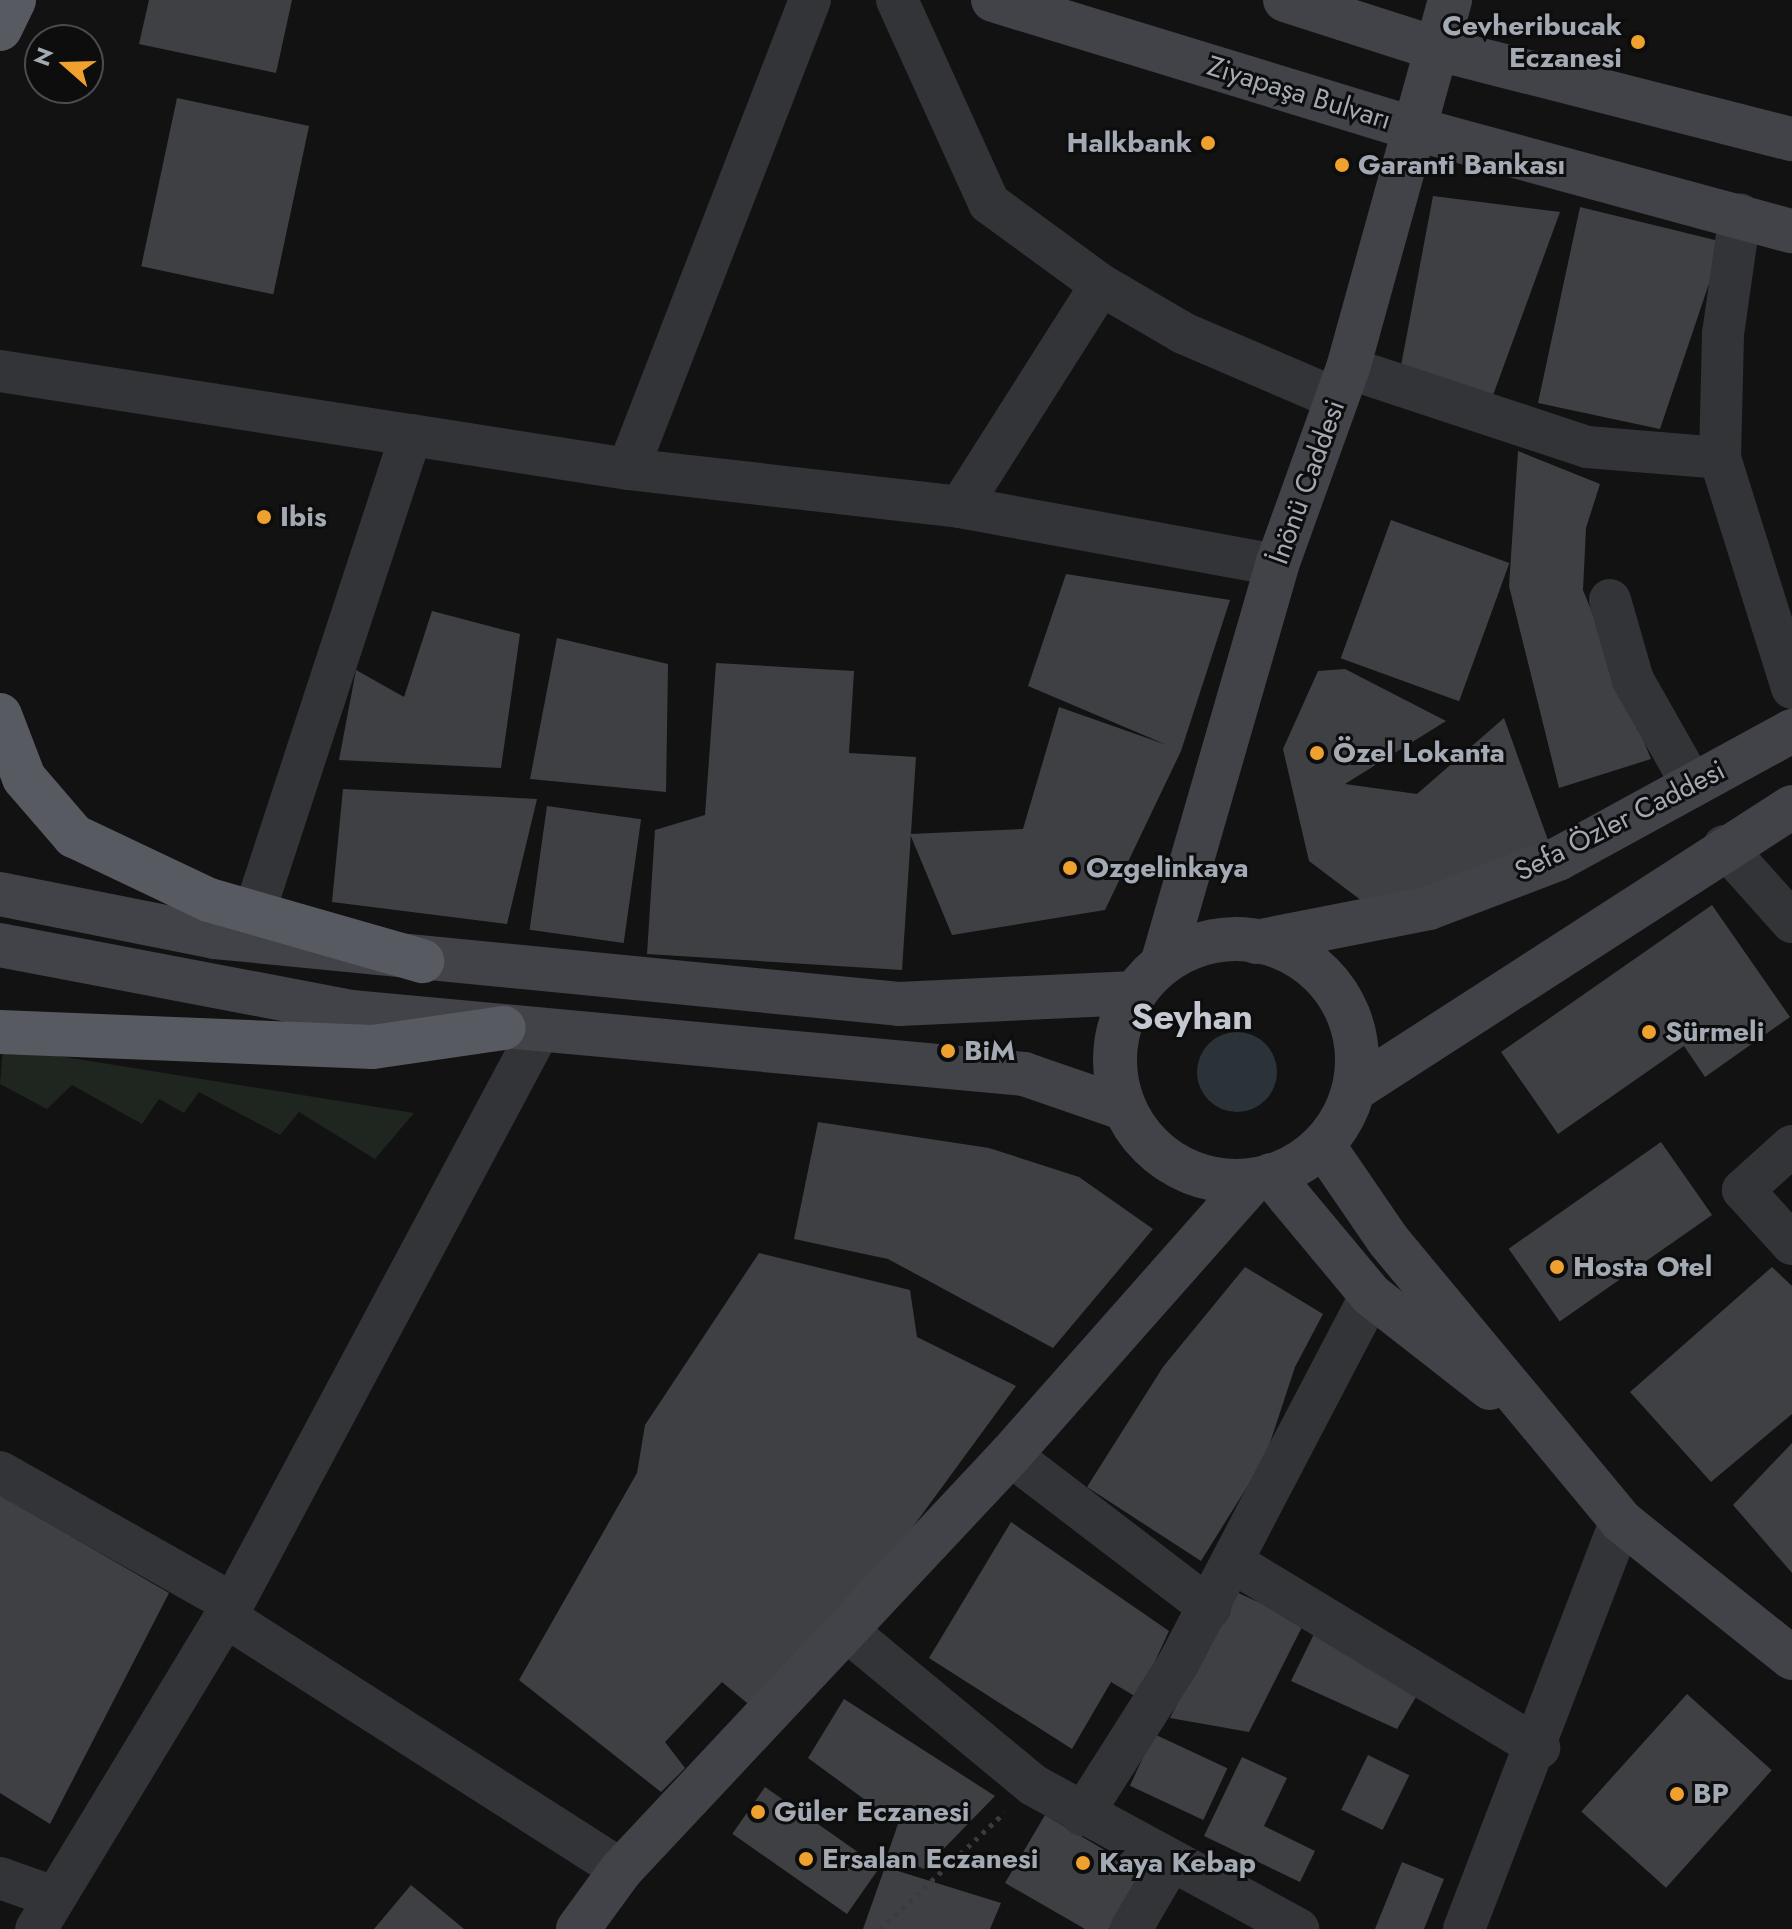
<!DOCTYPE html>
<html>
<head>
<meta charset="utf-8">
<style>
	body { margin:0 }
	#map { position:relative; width:1792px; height:1929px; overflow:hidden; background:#121213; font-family:Jost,sans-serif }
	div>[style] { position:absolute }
	.green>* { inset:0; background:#1e261f }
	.water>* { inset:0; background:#2b3339 }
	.round { border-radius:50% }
	.building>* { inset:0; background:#3e4043; transform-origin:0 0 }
	.path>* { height:5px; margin-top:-2.5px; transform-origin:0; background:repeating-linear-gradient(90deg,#393b3f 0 4px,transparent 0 10px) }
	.minor>* { height:42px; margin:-21px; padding:0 21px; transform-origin:21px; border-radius:21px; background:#333438 }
	.secondary>* { height:44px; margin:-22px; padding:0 22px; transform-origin:22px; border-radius:22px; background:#414348 }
	.secondary>.ring { margin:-22px; padding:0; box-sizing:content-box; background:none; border:44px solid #414348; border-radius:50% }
	.trunk>* { height:44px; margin:-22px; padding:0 22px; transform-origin:22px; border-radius:22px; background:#575a60 }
	.dots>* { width:22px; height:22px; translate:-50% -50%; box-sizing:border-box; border:4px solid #0d0d0e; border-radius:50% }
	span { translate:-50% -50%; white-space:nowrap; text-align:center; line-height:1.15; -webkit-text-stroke:6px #0d0d0e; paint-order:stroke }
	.poi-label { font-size:28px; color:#a4aab4; font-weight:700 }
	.right { translate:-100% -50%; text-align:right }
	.left { translate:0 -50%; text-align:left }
	.street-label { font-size:28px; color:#a4aab4 }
	.district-label { font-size:36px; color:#c4c8d0; font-weight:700 }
	.north { position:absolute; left:24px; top:24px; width:80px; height:80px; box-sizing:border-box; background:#0d0d0e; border:2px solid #494c50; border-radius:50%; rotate:290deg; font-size:22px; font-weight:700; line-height:32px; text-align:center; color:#a4aab4 }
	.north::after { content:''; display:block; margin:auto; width:28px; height:36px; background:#eea12f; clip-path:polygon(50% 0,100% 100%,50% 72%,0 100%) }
</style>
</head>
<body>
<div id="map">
	<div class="green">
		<div style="clip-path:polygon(3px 1047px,414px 1113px,375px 1159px,299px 1112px,280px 1135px,199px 1092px,184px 1113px,159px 1099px,142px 1124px,72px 1085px,47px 1109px,0 1084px)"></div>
	</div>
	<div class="water">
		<div class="round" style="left:1197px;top:1032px;width:80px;height:80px"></div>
	</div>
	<div class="building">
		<div style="clip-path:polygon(149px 0,292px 0,276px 73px,139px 44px)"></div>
		<div style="left:177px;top:98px;width:135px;height:172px;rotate:12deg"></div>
		<div style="clip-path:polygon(1433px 196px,1560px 212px,1492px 398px,1400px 371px)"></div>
		<div style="clip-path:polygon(1580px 207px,1723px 242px,1660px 429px,1538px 403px)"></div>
		<div style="clip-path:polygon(1518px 451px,1600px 484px,1586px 528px,1583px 590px,1651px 759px,1559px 788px,1509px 586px)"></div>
		<div style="left:1391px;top:520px;width:126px;height:147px;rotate:20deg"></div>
		<div style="clip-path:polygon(1066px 574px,1230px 600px,1181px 751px,1105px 910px,952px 935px,910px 834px,1023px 829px,1059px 707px,1167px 745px,1028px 686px)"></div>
		<div style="clip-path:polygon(432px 611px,520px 634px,501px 768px,339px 760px,356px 670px,404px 697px)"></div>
		<div style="clip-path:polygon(557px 638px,668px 664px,666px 792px,530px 779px)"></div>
		<div style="clip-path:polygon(716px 663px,854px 671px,849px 753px,916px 757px,902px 970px,647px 954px,655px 830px,705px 815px)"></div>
		<div style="clip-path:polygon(1345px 669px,1446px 721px,1345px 784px,1417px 794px,1504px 718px,1549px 843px,1370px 907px,1309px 861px,1283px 749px,1318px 671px)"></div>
		<div style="clip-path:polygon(343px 789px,537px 799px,507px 924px,332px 902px)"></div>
		<div style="left:547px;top:806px;width:95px;height:125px;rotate:8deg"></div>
		<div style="clip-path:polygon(1712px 905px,1790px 1017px,1705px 1077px,1684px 1046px,1558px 1134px,1501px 1052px)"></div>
		<div style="clip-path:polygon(818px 1122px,989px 1148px,1079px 1177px,1153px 1229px,1053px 1348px,888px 1259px,794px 1239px)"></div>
		<div style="left:1661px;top:1142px;width:89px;height:186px;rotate:55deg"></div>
		<div style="clip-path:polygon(759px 1253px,910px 1290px,917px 1337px,1016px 1386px,844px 1621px,759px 1713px,722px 1682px,665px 1742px,685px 1768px,661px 1792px,519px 1680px,637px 1473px,645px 1425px)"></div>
		<div style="clip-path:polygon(1245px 1267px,1323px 1314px,1295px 1367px,1265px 1458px,1201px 1561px,1087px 1487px,1163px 1367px)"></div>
		<div style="clip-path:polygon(1772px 1267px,1792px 1286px,1792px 1414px,1711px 1482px,1630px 1392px)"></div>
		<div style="clip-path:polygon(1792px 1443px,1792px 1573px,1733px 1505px)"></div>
		<div style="clip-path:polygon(0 1495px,169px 1593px,50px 1824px,0 1793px)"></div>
		<div style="clip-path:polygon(1011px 1522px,1169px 1631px,1138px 1698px,1111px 1682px,1072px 1749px,929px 1658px)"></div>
		<div style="clip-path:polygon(1234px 1591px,1304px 1623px,1249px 1732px,1170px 1718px)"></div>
		<div style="clip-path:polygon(1316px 1630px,1419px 1692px,1397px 1729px,1291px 1681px)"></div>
		<div style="left:1687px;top:1694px;width:114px;height:158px;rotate:42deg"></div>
		<div style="clip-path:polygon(844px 1699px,995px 1796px,924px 1869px,888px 1853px,898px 1824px,808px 1758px)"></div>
		<div style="left:1154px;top:1734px;width:81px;height:57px;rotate:25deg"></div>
		<div style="left:1368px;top:1755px;width:46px;height:61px;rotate:26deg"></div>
		<div style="clip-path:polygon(1242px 1757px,1287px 1778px,1264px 1826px,1315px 1851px,1300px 1882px,1204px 1836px)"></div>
		<div style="left:765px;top:1787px;width:140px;height:57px;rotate:35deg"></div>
		<div style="clip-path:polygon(1045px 1815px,1142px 1872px,1109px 1929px,1085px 1929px,1005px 1883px)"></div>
		<div style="clip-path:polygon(1402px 1862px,1444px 1879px,1424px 1929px,1375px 1929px)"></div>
		<div style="clip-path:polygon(885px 1867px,1001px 1903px,990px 1929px,863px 1929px)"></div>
		<div style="clip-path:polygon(411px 1885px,464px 1929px,374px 1929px)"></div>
	</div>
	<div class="path">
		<div style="left:880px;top:1929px;width:170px;rotate:-43.1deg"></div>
	</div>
	<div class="minor">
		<div style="left:810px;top:0;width:503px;rotate:111.21deg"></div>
		<div style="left:628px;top:469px;width:334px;rotate:6.5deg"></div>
		<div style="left:960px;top:507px;width:322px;rotate:10.4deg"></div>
		<div style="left:897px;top:0;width:223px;rotate:65.6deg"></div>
		<div style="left:989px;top:203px;width:139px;rotate:36.2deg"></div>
		<div style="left:1101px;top:285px;width:95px;rotate:30.3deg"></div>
		<div style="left:1183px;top:333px;width:168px;rotate:23.2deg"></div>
		<div style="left:1348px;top:368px;width:252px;rotate:18.3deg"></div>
		<div style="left:1587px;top:447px;width:133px;rotate:4.7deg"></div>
		<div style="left:1720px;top:458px;width:241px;rotate:72.6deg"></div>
		<div style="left:0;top:371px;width:416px;rotate:8.9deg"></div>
		<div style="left:411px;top:435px;width:503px;rotate:108.18deg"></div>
		<div style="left:411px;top:435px;width:220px;rotate:8.9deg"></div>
		<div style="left:1720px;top:458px;width:124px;rotate:-88.6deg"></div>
		<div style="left:1723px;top:334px;width:121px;rotate:-81.9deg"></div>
		<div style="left:960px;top:507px;width:263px;rotate:-57.6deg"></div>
		<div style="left:1610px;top:600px;width:83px;rotate:74deg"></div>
		<div style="left:1633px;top:680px;width:122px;rotate:60.5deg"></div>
		<div style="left:1724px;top:846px;width:102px;rotate:48.2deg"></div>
		<div style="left:1792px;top:1146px;width:66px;rotate:138.1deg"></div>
		<div style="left:1743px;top:1190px;width:73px;rotate:47.8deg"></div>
		<div style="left:1010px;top:1455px;width:252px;rotate:37.4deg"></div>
		<div style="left:0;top:1472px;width:268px;rotate:29.5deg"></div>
		<div style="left:233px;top:1604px;width:380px;rotate:121.2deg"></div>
		<div style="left:1234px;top:1563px;width:357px;rotate:31.2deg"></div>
		<div style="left:233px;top:1604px;width:650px;rotate:-61.9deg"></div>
		<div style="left:226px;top:1617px;width:469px;rotate:32.6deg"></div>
		<div style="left:847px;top:1631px;width:241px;rotate:39.6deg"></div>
		<div style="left:1033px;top:1785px;width:302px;rotate:28.5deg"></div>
		<div style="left:1082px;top:1815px;width:181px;rotate:-57.6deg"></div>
		<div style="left:1179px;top:1662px;width:414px;rotate:-62.4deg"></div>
		<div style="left:0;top:1878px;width:57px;rotate:19.4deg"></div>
		<div style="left:1131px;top:1929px;width:78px;rotate:-59.8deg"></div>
		<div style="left:1464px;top:1929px;width:437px;rotate:-69deg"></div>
	</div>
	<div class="secondary">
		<div style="left:993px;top:0;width:445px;rotate:17deg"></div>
		<div style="left:1419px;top:130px;width:386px;rotate:15.2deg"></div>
		<div style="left:1285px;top:0;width:161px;rotate:17.8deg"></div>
		<div style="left:1438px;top:49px;width:365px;rotate:14.3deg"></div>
		<div style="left:0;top:894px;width:219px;rotate:11.3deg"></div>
		<div style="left:215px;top:937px;width:687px;rotate:5.59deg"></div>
		<div style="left:899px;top:1004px;width:235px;rotate:-2.7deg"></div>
		<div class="ring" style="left:1115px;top:939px;width:198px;height:198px"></div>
		<div style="left:1256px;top:942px;width:176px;rotate:-11.1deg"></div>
		<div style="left:1429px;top:908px;width:138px;rotate:-20.8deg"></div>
		<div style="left:1558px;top:859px;width:267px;rotate:-28.7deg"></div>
		<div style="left:0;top:945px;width:357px;rotate:10.8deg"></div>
		<div style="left:351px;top:1012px;width:676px;rotate:5.26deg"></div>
		<div style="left:1024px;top:1074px;width:105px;rotate:19deg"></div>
		<div style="left:1162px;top:964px;width:415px;rotate:-73.9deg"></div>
		<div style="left:1277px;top:565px;width:209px;rotate:-70.2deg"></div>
		<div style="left:1348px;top:368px;width:382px;rotate:-74.5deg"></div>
		<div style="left:1355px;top:1089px;width:520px;rotate:-32.83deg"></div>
		<div style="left:1323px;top:1145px;width:115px;rotate:55.6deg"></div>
		<div style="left:1388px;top:1240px;width:365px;rotate:50.3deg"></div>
		<div style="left:1621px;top:1521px;width:219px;rotate:38.7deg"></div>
		<div style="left:1271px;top:1175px;width:156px;rotate:50.2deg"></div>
		<div style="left:1371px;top:1295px;width:151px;rotate:38deg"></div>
		<div style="left:578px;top:1929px;width:73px;rotate:-53.9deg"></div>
		<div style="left:621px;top:1870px;width:569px;rotate:-46.85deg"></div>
		<div style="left:1010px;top:1455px;width:366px;rotate:-48.5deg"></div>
	</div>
	<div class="trunk">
		<div style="left:0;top:29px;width:32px;rotate:-64deg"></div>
		<div style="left:0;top:715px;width:67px;rotate:69.1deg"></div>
		<div style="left:24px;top:778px;width:77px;rotate:49.2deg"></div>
		<div style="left:74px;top:836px;width:149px;rotate:25.4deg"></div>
		<div style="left:209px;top:900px;width:222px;rotate:16deg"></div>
		<div style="left:0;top:1032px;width:373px;rotate:2.3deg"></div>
		<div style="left:373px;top:1047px;width:132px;rotate:-8.3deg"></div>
	</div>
	<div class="dots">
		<div style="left:1638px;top:42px;background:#eea12f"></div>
		<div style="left:1208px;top:143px;background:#eea12f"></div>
		<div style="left:1342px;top:165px;background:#eea12f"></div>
		<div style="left:264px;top:517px;background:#eea12f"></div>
		<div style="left:1317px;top:753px;background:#eea12f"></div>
		<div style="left:1070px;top:868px;background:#eea12f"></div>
		<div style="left:1649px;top:1032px;background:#eea12f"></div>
		<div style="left:948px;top:1051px;background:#eea12f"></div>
		<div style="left:1557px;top:1267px;background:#eea12f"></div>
		<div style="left:1677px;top:1794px;background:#eea12f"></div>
		<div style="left:758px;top:1812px;background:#eea12f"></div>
		<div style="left:806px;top:1859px;background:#eea12f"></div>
		<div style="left:1083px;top:1863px;background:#eea12f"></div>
	</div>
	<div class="poi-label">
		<span class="right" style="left:1622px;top:42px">Cevheribucak<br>Eczanesi</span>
		<span class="right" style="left:1192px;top:143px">Halkbank</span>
		<span class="left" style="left:1358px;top:165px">Garanti Bankası</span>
		<span class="left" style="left:280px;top:517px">Ibis</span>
		<span class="left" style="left:1333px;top:753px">Özel Lokanta</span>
		<span class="left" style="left:1086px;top:868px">Ozgelinkaya</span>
		<span class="left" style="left:1665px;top:1032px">Sürmeli</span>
		<span class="left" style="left:964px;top:1051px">BiM</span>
		<span class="left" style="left:1573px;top:1267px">Hosta Otel</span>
		<span class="left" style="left:1693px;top:1794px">BP</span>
		<span class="left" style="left:774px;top:1812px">Güler Eczanesi</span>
		<span class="left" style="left:822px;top:1859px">Ersalan Eczanesi</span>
		<span class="left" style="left:1099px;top:1863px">Kaya Kebap</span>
	</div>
	<div class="street-label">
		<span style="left:1299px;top:93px;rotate:17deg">Ziyapaşa Bulvarı</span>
		<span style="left:1307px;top:482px;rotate:-70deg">İnönü Caddesi</span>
		<span style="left:1620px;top:821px;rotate:-27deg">Sefa Özler Caddesi</span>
	</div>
	<div class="district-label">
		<span style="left:1192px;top:1017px">Seyhan</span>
	</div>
	<div class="north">N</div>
</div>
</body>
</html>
